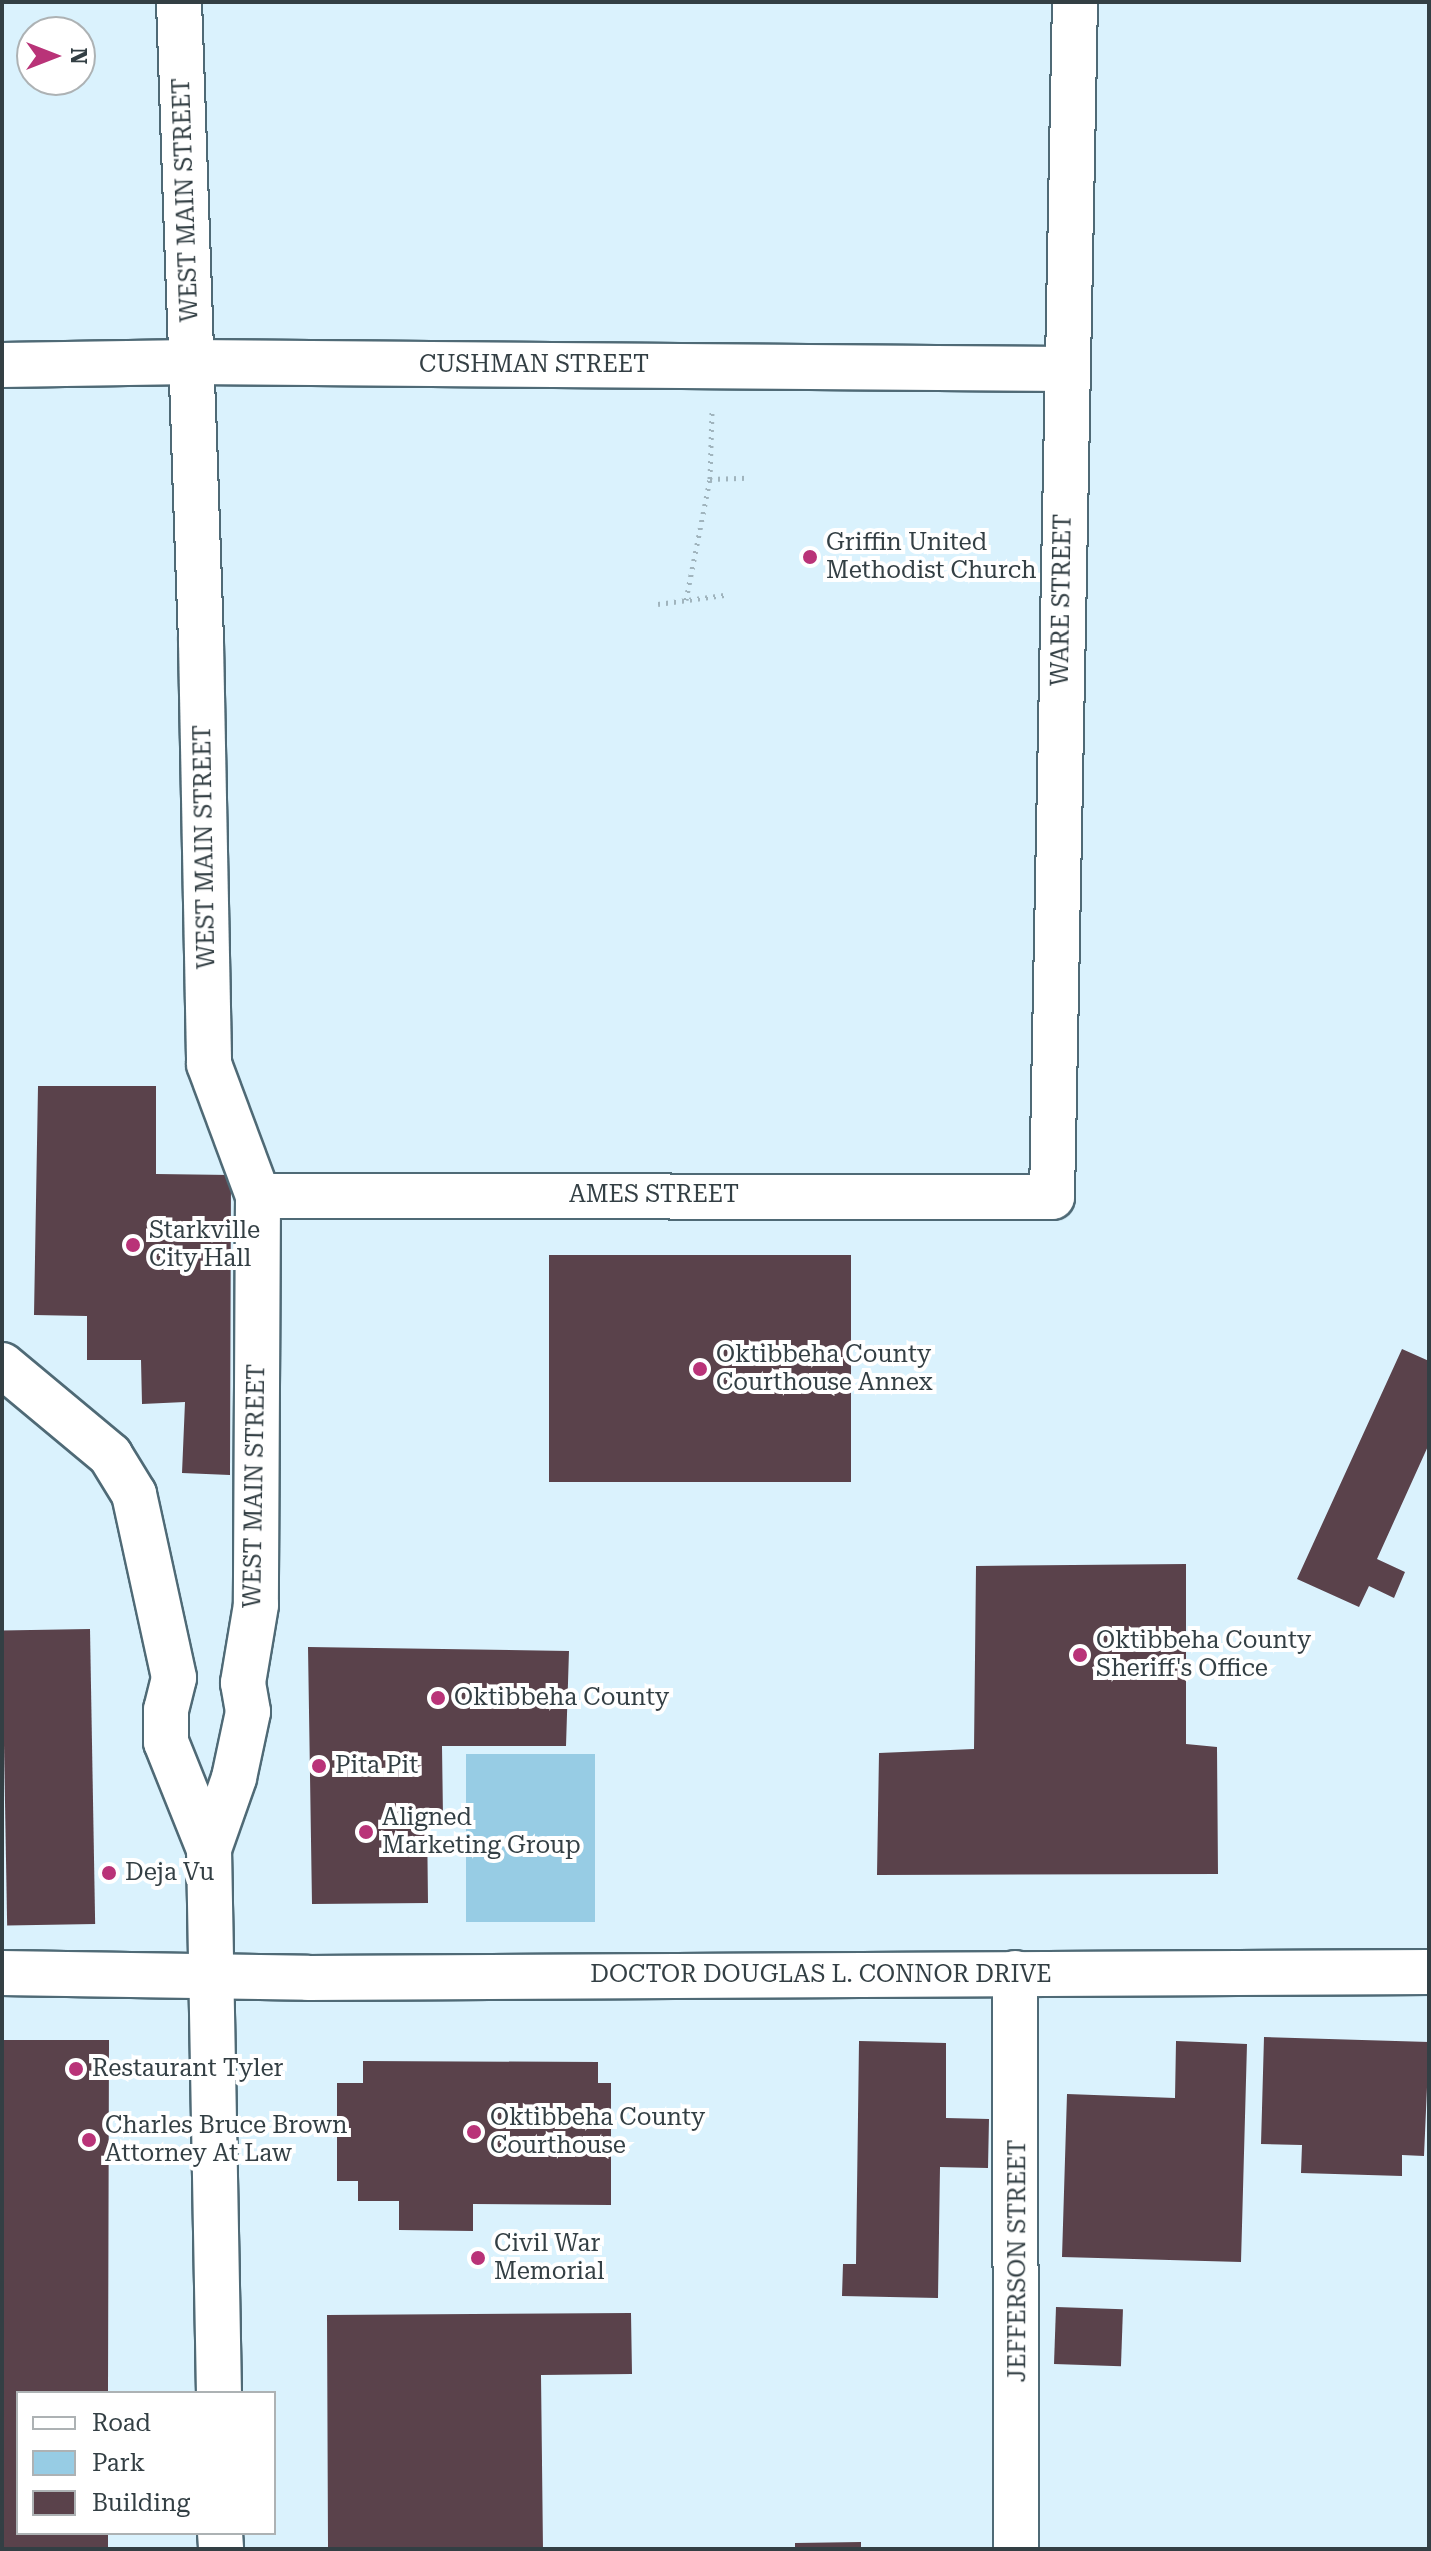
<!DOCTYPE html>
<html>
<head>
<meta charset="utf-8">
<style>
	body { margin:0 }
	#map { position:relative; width:1431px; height:2551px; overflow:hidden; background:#daf2fd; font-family:"Roboto Serif",serif }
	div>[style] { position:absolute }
	.green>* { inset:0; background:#97cce4; transform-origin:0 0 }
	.building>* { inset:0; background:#5a424b; transform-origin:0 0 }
	.path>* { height:5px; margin-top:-2.5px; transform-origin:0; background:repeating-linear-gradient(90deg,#a0b4bd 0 2px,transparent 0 8px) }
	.roads { filter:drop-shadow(2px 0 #4f6a76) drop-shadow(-2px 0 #4f6a76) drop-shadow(0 2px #4f6a76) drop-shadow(0 -2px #4f6a76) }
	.minor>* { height:44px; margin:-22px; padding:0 22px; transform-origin:22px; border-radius:22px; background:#fff }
	.dots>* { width:22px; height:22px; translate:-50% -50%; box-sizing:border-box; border:4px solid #fff; border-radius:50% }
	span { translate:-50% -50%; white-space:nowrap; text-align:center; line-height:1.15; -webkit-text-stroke:8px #fff; paint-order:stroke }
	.street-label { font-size:24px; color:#333f44 }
	.poi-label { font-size:24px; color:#333f44 }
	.left { translate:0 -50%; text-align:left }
	.frame { position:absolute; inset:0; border:4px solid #333f44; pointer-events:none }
	.legend { position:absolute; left:16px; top:2391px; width:260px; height:144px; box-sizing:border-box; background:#fff; border:2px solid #adb2b4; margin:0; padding:10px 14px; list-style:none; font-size:24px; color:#333f44 }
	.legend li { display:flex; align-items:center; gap:16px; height:40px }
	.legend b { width:40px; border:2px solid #adb2b4 }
	.north { position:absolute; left:16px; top:16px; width:80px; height:80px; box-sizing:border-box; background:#fff; border:2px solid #adb2b4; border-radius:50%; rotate:90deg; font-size:22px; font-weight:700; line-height:32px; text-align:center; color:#333f44 }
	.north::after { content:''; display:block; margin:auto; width:28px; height:36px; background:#b93378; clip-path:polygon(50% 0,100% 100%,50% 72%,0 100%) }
</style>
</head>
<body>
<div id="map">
	<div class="green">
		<div style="left:466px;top:1754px;width:129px;height:168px"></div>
	</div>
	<div class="building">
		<div style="clip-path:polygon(38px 1086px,156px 1086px,156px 1174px,231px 1175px,230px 1475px,182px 1473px,185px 1402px,142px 1404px,141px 1360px,87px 1360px,87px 1316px,34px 1315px)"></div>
		<div style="left:851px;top:1255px;width:227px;height:302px;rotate:90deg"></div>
		<div style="clip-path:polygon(1402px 1349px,1429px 1361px,1429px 1444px,1377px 1559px,1405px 1572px,1394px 1598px,1369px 1586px,1359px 1607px,1297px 1579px)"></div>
		<div style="clip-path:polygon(1186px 1564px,1186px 1744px,1217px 1747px,1218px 1874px,877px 1875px,879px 1753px,974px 1749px,976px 1566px)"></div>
		<div style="left:90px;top:1629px;width:295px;height:88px;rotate:89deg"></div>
		<div style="clip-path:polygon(308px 1647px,569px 1651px,566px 1746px,442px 1746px,443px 1817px,427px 1815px,428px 1903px,312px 1904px)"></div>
		<div style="clip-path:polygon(1264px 2037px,1429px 2042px,1424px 2156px,1402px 2155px,1402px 2176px,1301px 2173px,1302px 2145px,1261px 2144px)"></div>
		<div style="clip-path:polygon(2px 2040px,109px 2040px,108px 2393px,18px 2393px,18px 2533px,108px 2533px,108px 2549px,2px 2549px)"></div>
		<div style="clip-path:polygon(859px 2041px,946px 2043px,946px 2118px,989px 2119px,988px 2168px,940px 2167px,938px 2298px,842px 2296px,843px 2264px,856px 2264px)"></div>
		<div style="clip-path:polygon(1176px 2041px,1247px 2044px,1241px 2262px,1062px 2257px,1067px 2094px,1175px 2098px)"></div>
		<div style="clip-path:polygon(363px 2061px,598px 2062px,598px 2083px,611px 2083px,611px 2205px,473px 2204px,473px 2231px,399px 2230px,399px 2201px,358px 2201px,358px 2181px,337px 2181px,337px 2083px,363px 2083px)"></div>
		<div style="left:1056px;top:2307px;width:67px;height:57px;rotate:2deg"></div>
		<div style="clip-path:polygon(631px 2313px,632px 2374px,541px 2375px,543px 2549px,328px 2549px,327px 2315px)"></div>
		<div style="clip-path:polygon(861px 2542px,861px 2549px,795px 2549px,795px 2543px)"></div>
	</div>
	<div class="path">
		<div style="left:710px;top:479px;width:37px;rotate:-2deg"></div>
		<div style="left:686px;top:600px;width:123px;rotate:-78.8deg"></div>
		<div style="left:710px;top:479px;width:68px;rotate:-88.3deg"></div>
		<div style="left:658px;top:604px;width:67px;rotate:-7.8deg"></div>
	</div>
	<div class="roads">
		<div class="minor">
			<div style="left:179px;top:2px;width:640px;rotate:88.03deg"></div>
			<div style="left:201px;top:642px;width:422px;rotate:88.9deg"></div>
			<div style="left:209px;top:1064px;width:141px;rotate:69.6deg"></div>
			<div style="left:258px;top:1196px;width:409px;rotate:90.3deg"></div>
			<div style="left:256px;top:1605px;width:79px;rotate:99.5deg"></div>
			<div style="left:243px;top:1683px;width:29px;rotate:80deg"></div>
			<div style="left:248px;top:1712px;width:67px;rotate:102deg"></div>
			<div style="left:234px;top:1778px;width:75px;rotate:109.4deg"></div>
			<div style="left:209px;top:1849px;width:544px;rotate:88.95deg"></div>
			<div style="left:2px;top:365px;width:189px;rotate:-0.9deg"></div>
			<div style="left:191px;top:362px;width:875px;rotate:0.46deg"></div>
			<div style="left:258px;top:1196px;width:794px;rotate:0.07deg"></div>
			<div style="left:1052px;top:1197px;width:1195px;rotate:-88.9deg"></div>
			<div style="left:2px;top:1365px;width:141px;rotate:39.8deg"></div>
			<div style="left:110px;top:1455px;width:46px;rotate:58.4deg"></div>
			<div style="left:134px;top:1494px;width:188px;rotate:77.7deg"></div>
			<div style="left:174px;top:1678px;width:33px;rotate:104deg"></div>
			<div style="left:166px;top:1710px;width:32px;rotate:90deg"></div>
			<div style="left:166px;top:1742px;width:115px;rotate:68.1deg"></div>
			<div style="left:2px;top:1973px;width:306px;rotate:0.9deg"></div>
			<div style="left:308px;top:1978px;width:1121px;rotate:-0.31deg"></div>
			<div style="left:1015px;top:1973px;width:576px;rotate:89.9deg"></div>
			<div style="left:220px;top:2533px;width:16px;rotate:86deg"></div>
		</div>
	</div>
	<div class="dots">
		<div style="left:810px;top:557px;background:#b93378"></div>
		<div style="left:133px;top:1245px;background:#b93378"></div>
		<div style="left:700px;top:1369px;background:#b93378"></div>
		<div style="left:1080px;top:1655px;background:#b93378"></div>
		<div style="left:438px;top:1698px;background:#b93378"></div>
		<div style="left:319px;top:1766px;background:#b93378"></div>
		<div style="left:366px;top:1832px;background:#b93378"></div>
		<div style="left:109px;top:1873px;background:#b93378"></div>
		<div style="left:76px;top:2069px;background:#b93378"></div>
		<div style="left:474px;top:2132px;background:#b93378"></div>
		<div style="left:89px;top:2140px;background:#b93378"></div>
		<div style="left:478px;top:2258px;background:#b93378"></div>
	</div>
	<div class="street-label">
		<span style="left:186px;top:200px;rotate:-92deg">WEST MAIN STREET</span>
		<span style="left:534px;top:365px">CUSHMAN STREET</span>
		<span style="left:1062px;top:600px;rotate:-89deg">WARE STREET</span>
		<span style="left:205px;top:847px;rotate:-91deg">WEST MAIN STREET</span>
		<span style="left:654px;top:1195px">AMES STREET</span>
		<span style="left:255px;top:1486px;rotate:-89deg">WEST MAIN STREET</span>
		<span style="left:821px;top:1975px">DOCTOR DOUGLAS L. CONNOR DRIVE</span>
		<span style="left:1018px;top:2261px;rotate:-90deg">JEFFERSON STREET</span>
	</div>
	<div class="poi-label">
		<span class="left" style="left:826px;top:557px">Griffin United<br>Methodist Church</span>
		<span class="left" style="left:149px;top:1245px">Starkville<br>City Hall</span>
		<span class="left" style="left:716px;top:1369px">Oktibbeha County<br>Courthouse Annex</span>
		<span class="left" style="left:1096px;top:1655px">Oktibbeha County<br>Sheriff's Office</span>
		<span class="left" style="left:454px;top:1698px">Oktibbeha County</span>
		<span class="left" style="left:335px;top:1766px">Pita Pit</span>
		<span class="left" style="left:382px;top:1832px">Aligned<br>Marketing Group</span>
		<span class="left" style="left:125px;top:1873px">Deja Vu</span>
		<span class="left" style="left:92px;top:2069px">Restaurant Tyler</span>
		<span class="left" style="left:490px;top:2132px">Oktibbeha County<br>Courthouse</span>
		<span class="left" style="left:105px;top:2140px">Charles Bruce Brown<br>Attorney At Law</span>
		<span class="left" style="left:494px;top:2258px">Civil War<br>Memorial</span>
	</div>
	<div class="frame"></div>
	<ul class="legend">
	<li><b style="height:10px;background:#fff"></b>Road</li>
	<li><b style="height:22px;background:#97cce4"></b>Park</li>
	<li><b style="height:22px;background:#5a424b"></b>Building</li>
	</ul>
	<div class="north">N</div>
</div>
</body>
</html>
